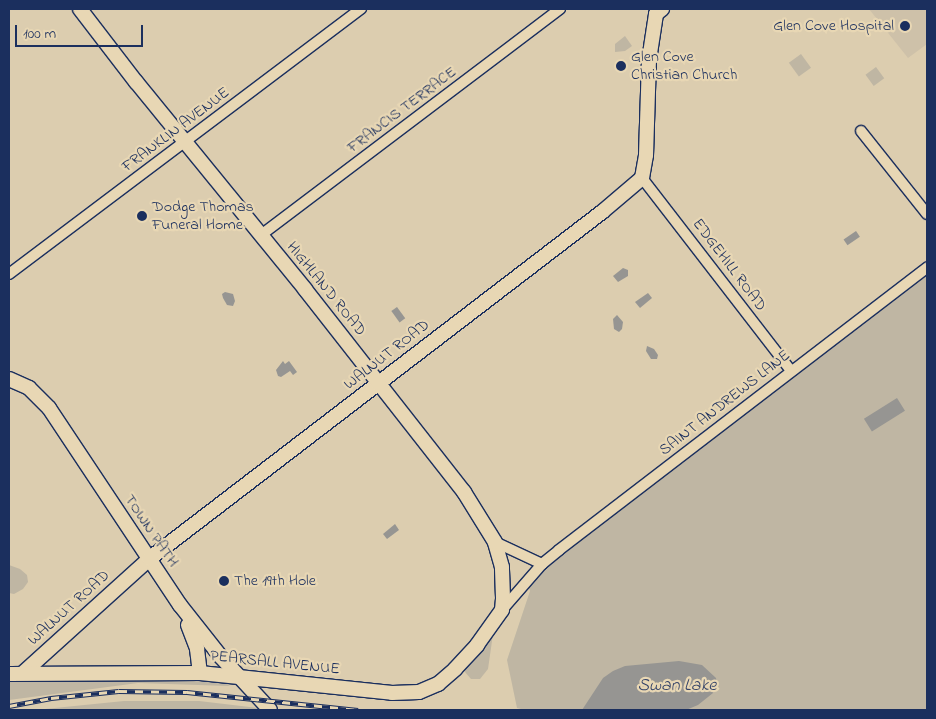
<!DOCTYPE html>
<html>
<head>
<meta charset="utf-8">
<style>
	body { margin:0 }
	#map { position:relative; width:936px; height:719px; overflow:hidden; background:#dccdaf; font-family:"Indie Flower",sans-serif }
	div>[style] { position:absolute }
	.built>* { inset:0; background:#cec1a9 }
	.green>* { inset:0; background:#bfb6a3; transform-origin:0 0 }
	.water>* { inset:0; background:#969592; transform-origin:0 0 }
	.roads { filter:drop-shadow(1px 0 #1b2f5e) drop-shadow(-1px 0 #1b2f5e) drop-shadow(0 1px #1b2f5e) drop-shadow(0 -1px #1b2f5e) }
	.street>* { height:10px; margin:-5px; padding:0 5px; transform-origin:5px; border-radius:5px; background:#e8d7b4 }
	.secondary>* { height:14px; margin:-7px; padding:0 7px; transform-origin:7px; border-radius:7px; background:#e8d7b4 }
	.rail>* { height:4.5px; margin-top:-2.25px; transform-origin:0; background:repeating-linear-gradient(90deg,#e8d7b4 0 8px,#1b2f5e 0 16px); box-sizing:border-box; border-block:1px solid #1b2f5e }
	.dots>* { width:14px; height:14px; translate:-50% -50%; box-sizing:border-box; border:2px solid #e8d7b4; border-radius:50% }
	span { translate:-50% -50%; white-space:nowrap; text-align:center; line-height:1.15; -webkit-text-stroke:4.5px #e8d7b4; paint-order:stroke }
	.poi-label { font-size:16px; color:#1b2f5e }
	.right { translate:-100% -50%; text-align:right }
	.left { translate:0 -50%; text-align:left }
	.street-label { font-size:16px; color:#1b2f5e }
	.water-label { font-size:18px; color:#344368; font-style:italic }
	.frame { position:absolute; inset:0; border:10px solid #1b2f5e; pointer-events:none }
	.scale { position:absolute; left:15px; top:25px; width:128px; height:22px; box-sizing:border-box; border:2px solid #1b2f5e; border-top:0; padding-left:6px; font-size:15px; line-height:18px; white-space:nowrap; color:#1b2f5e; -webkit-text-stroke:4px #e8d7b4; paint-order:stroke }
</style>
</head>
<body>
<div id="map">
	<div class="built">
		<div style="clip-path:polygon(869px 9px,927px 9px,927px 44px,908px 58px)"></div>
	</div>
	<div class="green">
		<div style="clip-path:polygon(625px 36px,632px 46px,625px 51px,615px 52px,615px 44px)"></div>
		<div style="left:801px;top:54px;width:17px;height:15px;rotate:54deg"></div>
		<div style="left:876px;top:67px;width:14px;height:13px;rotate:54deg"></div>
		<div style="clip-path:polygon(927px 275px,927px 710px,525px 710px,517px 708px,507px 660px,530px 591px,528px 585px,562px 553px)"></div>
		<div style="clip-path:polygon(9px 565px,20px 569px,27px 575px,28px 582px,23px 589px,14px 594px,9px 593px)"></div>
		<div style="clip-path:polygon(493px 634px,488px 669px,480px 679px,471px 679px,465px 672px,466px 667px)"></div>
		<div style="clip-path:polygon(196px 673px,235px 683px,228px 686px,138px 683px,9px 700px,9px 675px)"></div>
		<div style="clip-path:polygon(124px 701px,199px 701px,259px 708px,261px 710px,35px 710px)"></div>
	</div>
	<div class="water">
		<div style="left:856px;top:231px;width:7px;height:15px;rotate:56deg"></div>
		<div style="clip-path:polygon(623px 268px,628px 270px,628px 276px,618px 282px,613px 276px)"></div>
		<div style="clip-path:polygon(225px 292px,233px 294px,235px 301px,233px 306px,227px 305px,223px 298px,222px 294px)"></div>
		<div style="clip-path:polygon(648px 293px,652px 298px,640px 308px,635px 302px)"></div>
		<div style="left:397px;top:307px;width:14px;height:7px;rotate:54deg"></div>
		<div style="clip-path:polygon(617px 315px,623px 322px,622px 329px,619px 332px,614px 329px,613px 319px)"></div>
		<div style="clip-path:polygon(647px 346px,654px 349px,658px 355px,657px 359px,651px 359px,646px 351px)"></div>
		<div style="clip-path:polygon(283px 361px,285px 364px,289px 361px,297px 372px,293px 375px,290px 371px,281px 377px,278px 376px,276px 370px)"></div>
		<div style="left:897px;top:398px;width:15px;height:39px;rotate:58deg"></div>
		<div style="clip-path:polygon(395px 524px,399px 530px,387px 539px,383px 534px)"></div>
		<div style="clip-path:polygon(679px 661px,702px 665px,716px 678px,717px 685px,713px 693px,698px 705px,686px 710px,582px 710px,603px 678px,613px 671px,625px 666px)"></div>
	</div>
	<div class="roads">
		<div class="street">
			<div style="left:861px;top:131px;width:106px;rotate:51.5deg"></div>
			<div style="left:642px;top:178px;width:244px;rotate:52.3deg"></div>
			<div style="left:261px;top:235px;width:375px;rotate:-37.1deg"></div>
			<div style="left:9px;top:274px;width:441px;rotate:-37deg"></div>
			<div style="left:495px;top:542px;width:52px;rotate:25.1deg"></div>
			<div style="left:502px;top:610px;width:61px;rotate:-49deg"></div>
			<div style="left:542px;top:564px;width:22px;rotate:-39deg"></div>
			<div style="left:559px;top:550px;width:464px;rotate:-37.5deg"></div>
		</div>
		<div class="secondary">
			<div style="left:9px;top:379px;width:22px;rotate:24deg"></div>
			<div style="left:29px;top:388px;width:28px;rotate:45deg"></div>
			<div style="left:49px;top:408px;width:237px;rotate:56.4deg"></div>
			<div style="left:180px;top:605px;width:66px;rotate:51.7deg"></div>
			<div style="left:221px;top:657px;width:72px;rotate:47.2deg"></div>
			<div style="left:188px;top:625px;width:26px;rotate:69deg"></div>
			<div style="left:197px;top:649px;width:24px;rotate:83deg"></div>
			<div style="left:23px;top:673px;width:170px;rotate:-42.1deg"></div>
			<div style="left:149px;top:559px;width:571px;rotate:-37.45deg"></div>
			<div style="left:602px;top:212px;width:52px;rotate:-40.4deg"></div>
			<div style="left:642px;top:178px;width:23px;rotate:-80deg"></div>
			<div style="left:646px;top:155px;width:95px;rotate:-88.2deg"></div>
			<div style="left:649px;top:60px;width:47px;rotate:-81.3deg"></div>
			<div style="left:656px;top:14px;width:8px;rotate:-40deg"></div>
			<div style="left:9px;top:674px;width:191px;rotate:-0.3deg"></div>
			<div style="left:200px;top:673px;width:193px;rotate:5.9deg"></div>
			<div style="left:392px;top:693px;width:27px;rotate:-2deg"></div>
			<div style="left:419px;top:692px;width:21px;rotate:-23deg"></div>
			<div style="left:438px;top:684px;width:23px;rotate:-41deg"></div>
			<div style="left:455px;top:669px;width:33px;rotate:-47deg"></div>
			<div style="left:477px;top:645px;width:43px;rotate:-54.5deg"></div>
			<div style="left:502px;top:610px;width:12px;rotate:-85deg"></div>
			<div style="left:503px;top:598px;width:31px;rotate:-92deg"></div>
			<div style="left:502px;top:567px;width:26px;rotate:-106deg"></div>
			<div style="left:495px;top:542px;width:59px;rotate:-121.8deg"></div>
			<div style="left:464px;top:492px;width:258px;rotate:-128.1deg"></div>
			<div style="left:305px;top:289px;width:267px;rotate:-129.2deg"></div>
			<div style="left:136px;top:82px;width:92px;rotate:-127.5deg"></div>
		</div>
	</div>
	<div class="rail">
		<div style="left:9px;top:706px;width:43px;rotate:-10.8deg"></div>
		<div style="left:51px;top:698px;width:68px;rotate:-5.9deg"></div>
		<div style="left:119px;top:691px;width:68px;rotate:0.8deg"></div>
		<div style="left:187px;top:692px;width:172px;rotate:6deg"></div>
	</div>
	<div class="dots">
		<div style="left:905px;top:26px;background:#1b2f5e"></div>
		<div style="left:621px;top:66px;background:#1b2f5e"></div>
		<div style="left:142px;top:216px;background:#1b2f5e"></div>
		<div style="left:224px;top:581px;background:#1b2f5e"></div>
	</div>
	<div class="poi-label">
		<span class="right" style="left:894px;top:26px">Glen Cove Hospital</span>
		<span class="left" style="left:631px;top:66px">Glen Cove<br>Christian Church</span>
		<span class="left" style="left:152px;top:216px">Dodge Thomas<br>Funeral Home</span>
		<span class="left" style="left:234px;top:581px">The 19th Hole</span>
	</div>
	<div class="street-label">
		<span style="left:402px;top:110px;rotate:-37deg">FRANCIS TERRACE</span>
		<span style="left:176px;top:130px;rotate:-37deg">FRANKLIN AVENUE</span>
		<span style="left:729px;top:265px;rotate:53deg">EDGEHILL ROAD</span>
		<span style="left:326px;top:289px;rotate:51deg">HIGHLAND ROAD</span>
		<span style="left:387px;top:355px;rotate:-38deg">WALNUT ROAD</span>
		<span style="left:725px;top:403px;rotate:-38deg">SAINT ANDREWS LANE</span>
		<span style="left:151px;top:531px;rotate:56deg">TOWN PATH</span>
		<span style="left:69px;top:608px;rotate:-42deg">WALNUT ROAD</span>
		<span style="left:275px;top:663px;rotate:6deg">PEARSALL AVENUE</span>
	</div>
	<div class="water-label">
		<span style="left:677px;top:686px">Swan Lake</span>
	</div>
	<div class="frame"></div>
	<div class="scale">100 m</div>
</div>
</body>
</html>
